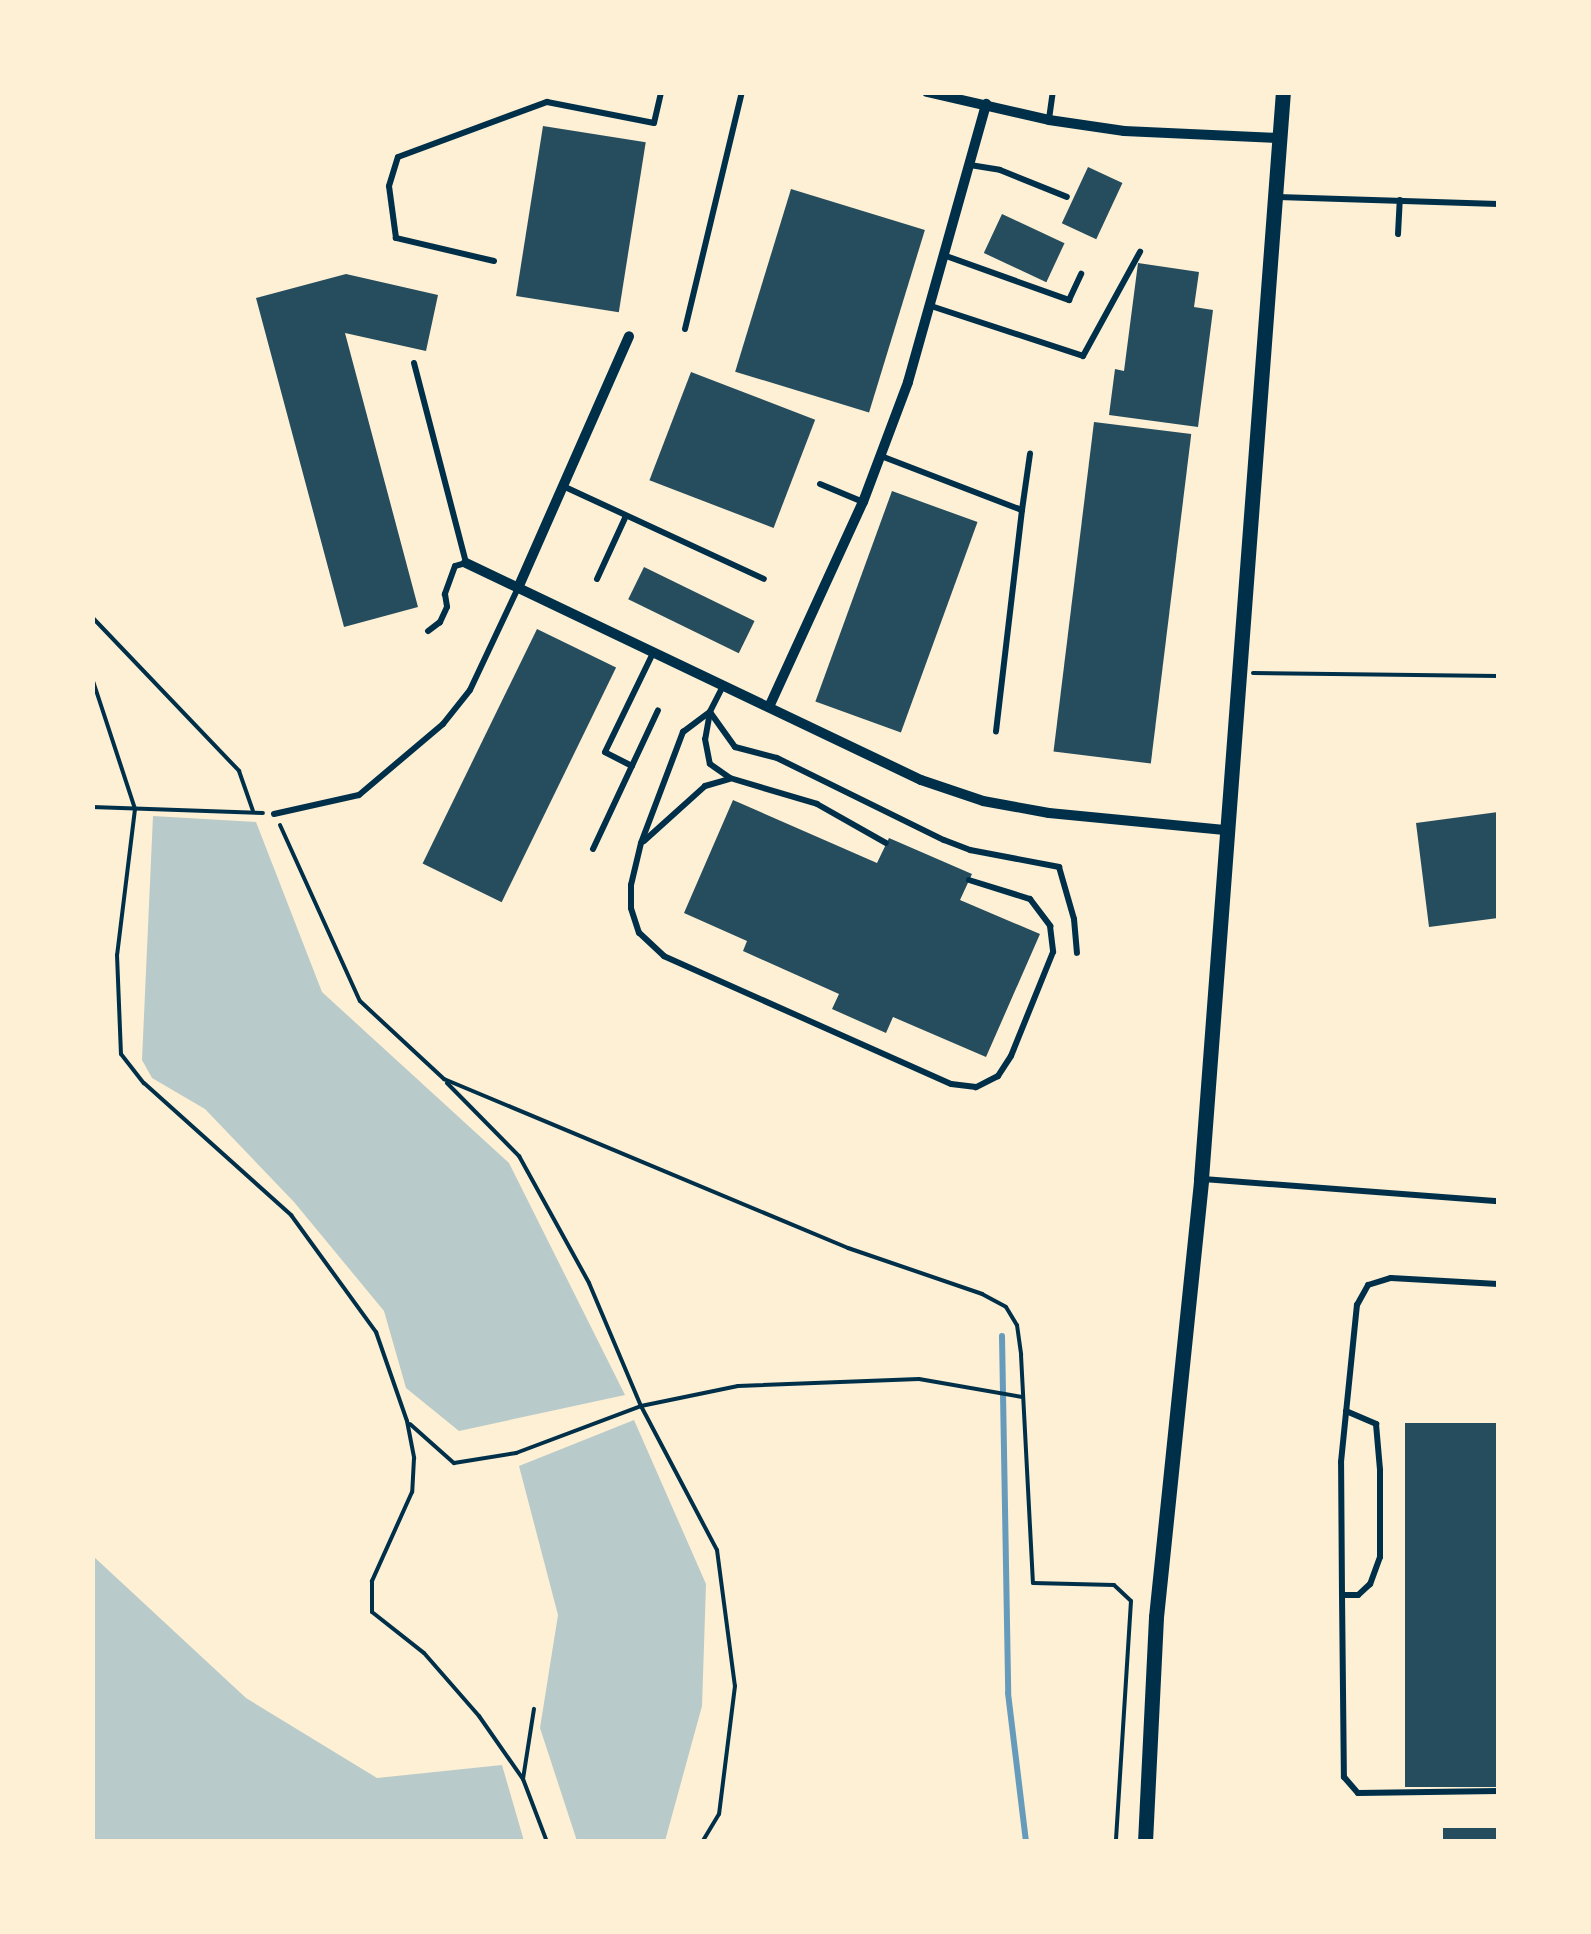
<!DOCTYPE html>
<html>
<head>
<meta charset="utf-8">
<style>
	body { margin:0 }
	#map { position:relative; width:1591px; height:1934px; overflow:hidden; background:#fdf0d5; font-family:"Noto Serif",serif }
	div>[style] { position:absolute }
	.green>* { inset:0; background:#b9caca }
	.stream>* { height:6px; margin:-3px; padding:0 3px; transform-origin:3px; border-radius:3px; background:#669bbc }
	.building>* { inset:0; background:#264d5e; transform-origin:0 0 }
	.path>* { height:4px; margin:-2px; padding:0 2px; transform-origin:2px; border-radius:2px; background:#003049 }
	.service>* { height:6px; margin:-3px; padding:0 3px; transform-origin:3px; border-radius:3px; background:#003049 }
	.minor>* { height:10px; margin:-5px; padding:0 5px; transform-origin:5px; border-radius:5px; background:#003049 }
	.tertiary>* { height:15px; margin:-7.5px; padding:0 7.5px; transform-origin:7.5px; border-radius:7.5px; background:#003049 }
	span { translate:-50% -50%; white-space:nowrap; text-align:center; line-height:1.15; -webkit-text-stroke:10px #fdf0d5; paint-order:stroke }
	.frame { position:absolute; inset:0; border:95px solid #fdf0d5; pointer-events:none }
</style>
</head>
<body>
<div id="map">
	<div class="green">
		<div style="clip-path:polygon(153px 816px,256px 822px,322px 992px,509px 1163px,625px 1395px,459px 1431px,406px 1388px,384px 1311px,294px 1202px,205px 1109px,152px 1078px,142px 1060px)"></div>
		<div style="clip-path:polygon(634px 1420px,706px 1584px,702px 1706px,665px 1841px,577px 1841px,540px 1728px,558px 1615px,519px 1466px)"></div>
		<div style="clip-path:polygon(93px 1556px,246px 1698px,377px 1778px,502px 1765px,524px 1841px,93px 1841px)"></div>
	</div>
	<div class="stream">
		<div style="left:1002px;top:1336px;width:357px;rotate:89deg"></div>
		<div style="left:1008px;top:1693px;width:150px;rotate:83.1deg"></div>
	</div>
	<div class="building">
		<div style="left:543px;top:126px;width:104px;height:172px;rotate:9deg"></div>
		<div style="left:1088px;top:167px;width:38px;height:62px;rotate:25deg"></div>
		<div style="left:791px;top:189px;width:140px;height:191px;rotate:17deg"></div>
		<div style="left:1002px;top:214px;width:69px;height:43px;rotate:25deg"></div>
		<div style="clip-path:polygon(1138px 263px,1199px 272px,1194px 307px,1213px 310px,1198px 427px,1109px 415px,1115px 369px,1124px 371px)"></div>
		<div style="clip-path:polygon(346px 274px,438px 295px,426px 351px,345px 333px,418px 607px,344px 627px,256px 298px)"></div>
		<div style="left:691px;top:372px;width:133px;height:116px;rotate:21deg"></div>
		<div style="left:1094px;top:422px;width:98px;height:332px;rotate:7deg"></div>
		<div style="left:892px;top:491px;width:91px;height:224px;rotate:20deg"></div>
		<div style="left:644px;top:567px;width:123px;height:36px;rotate:26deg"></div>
		<div style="left:537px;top:629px;width:88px;height:261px;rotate:26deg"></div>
		<div style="clip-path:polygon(733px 800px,877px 863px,889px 838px,972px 874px,960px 900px,1040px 934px,986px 1057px,893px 1017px,886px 1033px,832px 1009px,839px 994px,743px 951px,747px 941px,684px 913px)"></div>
		<div style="clip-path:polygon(1498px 812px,1498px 918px,1429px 927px,1416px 823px)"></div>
		<div style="left:1498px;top:1423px;width:364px;height:93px;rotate:90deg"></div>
		<div style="left:1443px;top:1828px;width:55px;height:14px"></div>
	</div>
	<div class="path">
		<div style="left:92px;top:617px;width:213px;rotate:46.3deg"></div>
		<div style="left:239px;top:771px;width:42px;rotate:70.7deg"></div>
		<div style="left:1253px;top:673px;width:245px;rotate:0.7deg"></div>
		<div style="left:92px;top:678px;width:138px;rotate:71.8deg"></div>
		<div style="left:135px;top:809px;width:147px;rotate:97deg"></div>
		<div style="left:117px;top:955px;width:99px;rotate:87.7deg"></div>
		<div style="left:121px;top:1054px;width:37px;rotate:52deg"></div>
		<div style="left:144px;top:1083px;width:198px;rotate:41.9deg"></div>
		<div style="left:291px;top:1215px;width:145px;rotate:54deg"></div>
		<div style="left:376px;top:1332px;width:94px;rotate:70.8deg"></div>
		<div style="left:407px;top:1421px;width:38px;rotate:79deg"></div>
		<div style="left:414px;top:1458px;width:34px;rotate:93deg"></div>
		<div style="left:412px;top:1492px;width:98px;rotate:114.2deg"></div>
		<div style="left:372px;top:1581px;width:31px;rotate:90deg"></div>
		<div style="left:372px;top:1612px;width:66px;rotate:38.3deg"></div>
		<div style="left:424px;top:1653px;width:84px;rotate:48.9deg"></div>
		<div style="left:479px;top:1716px;width:77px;rotate:55.1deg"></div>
		<div style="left:523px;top:1779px;width:67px;rotate:69.1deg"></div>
		<div style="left:92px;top:807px;width:171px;rotate:2deg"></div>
		<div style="left:280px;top:825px;width:193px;rotate:65.6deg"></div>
		<div style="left:360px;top:1001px;width:115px;rotate:42.9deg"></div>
		<div style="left:444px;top:1079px;width:438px;rotate:22.7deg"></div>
		<div style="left:848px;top:1248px;width:142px;rotate:18.9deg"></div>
		<div style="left:982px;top:1294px;width:27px;rotate:28deg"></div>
		<div style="left:1006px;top:1307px;width:21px;rotate:59deg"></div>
		<div style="left:1017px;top:1325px;width:30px;rotate:82deg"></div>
		<div style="left:1021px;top:1355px;width:228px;rotate:87deg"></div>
		<div style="left:1033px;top:1583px;width:81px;rotate:1.4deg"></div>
		<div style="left:1114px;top:1585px;width:23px;rotate:43deg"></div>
		<div style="left:1131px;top:1601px;width:241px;rotate:93.6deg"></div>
		<div style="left:447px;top:1083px;width:103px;rotate:45.4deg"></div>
		<div style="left:519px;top:1156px;width:145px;rotate:61.1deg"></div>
		<div style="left:589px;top:1283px;width:134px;rotate:67.1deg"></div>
		<div style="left:641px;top:1406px;width:163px;rotate:62.2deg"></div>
		<div style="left:717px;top:1550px;width:137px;rotate:82.5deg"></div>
		<div style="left:735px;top:1686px;width:129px;rotate:97.1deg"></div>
		<div style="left:719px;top:1814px;width:33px;rotate:121deg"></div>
		<div style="left:410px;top:1424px;width:59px;rotate:41.6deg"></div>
		<div style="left:454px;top:1463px;width:63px;rotate:-9.2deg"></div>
		<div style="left:516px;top:1453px;width:134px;rotate:-20.6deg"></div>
		<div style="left:641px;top:1406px;width:99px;rotate:-11.7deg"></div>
		<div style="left:738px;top:1386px;width:181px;rotate:-2.2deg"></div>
		<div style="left:919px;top:1379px;width:105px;rotate:9.9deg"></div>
		<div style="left:523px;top:1779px;width:71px;rotate:-81.1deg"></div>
	</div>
	<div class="service">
		<div style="left:1049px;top:119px;width:27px;rotate:-82deg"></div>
		<div style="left:970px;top:165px;width:30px;rotate:9deg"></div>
		<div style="left:1000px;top:170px;width:72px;rotate:21.9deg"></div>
		<div style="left:1278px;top:197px;width:220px;rotate:1.8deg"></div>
		<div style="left:1398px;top:234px;width:34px;rotate:-87deg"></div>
		<div style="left:946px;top:256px;width:131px;rotate:19.7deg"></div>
		<div style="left:1069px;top:300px;width:29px;rotate:-65deg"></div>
		<div style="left:494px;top:261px;width:101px;rotate:-166.8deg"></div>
		<div style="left:396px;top:238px;width:52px;rotate:-97.7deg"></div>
		<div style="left:389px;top:186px;width:30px;rotate:-73deg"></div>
		<div style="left:398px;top:157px;width:159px;rotate:-20.3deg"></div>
		<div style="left:547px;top:102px;width:109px;rotate:11.1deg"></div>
		<div style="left:654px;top:123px;width:32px;rotate:-77deg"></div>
		<div style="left:931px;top:306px;width:160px;rotate:18.2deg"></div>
		<div style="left:1083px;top:356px;width:119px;rotate:-61.3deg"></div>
		<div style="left:685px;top:329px;width:244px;rotate:-76.5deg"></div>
		<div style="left:414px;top:363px;width:207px;rotate:75.4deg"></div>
		<div style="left:466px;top:563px;width:11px;rotate:165deg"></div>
		<div style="left:455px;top:566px;width:30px;rotate:110deg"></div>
		<div style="left:445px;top:594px;width:13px;rotate:81deg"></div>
		<div style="left:447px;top:607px;width:17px;rotate:115deg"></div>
		<div style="left:440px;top:622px;width:15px;rotate:143deg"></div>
		<div style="left:881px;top:456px;width:151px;rotate:21deg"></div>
		<div style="left:1022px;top:510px;width:223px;rotate:96.7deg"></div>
		<div style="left:820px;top:484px;width:47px;rotate:22.7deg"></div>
		<div style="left:565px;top:487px;width:219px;rotate:24.8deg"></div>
		<div style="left:1022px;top:510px;width:57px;rotate:-81.9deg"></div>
		<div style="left:597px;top:579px;width:69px;rotate:-65.3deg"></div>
		<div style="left:723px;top:686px;width:29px;rotate:117deg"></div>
		<div style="left:710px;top:712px;width:27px;rotate:100deg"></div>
		<div style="left:705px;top:739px;width:25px;rotate:79deg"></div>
		<div style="left:710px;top:764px;width:24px;rotate:35deg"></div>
		<div style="left:730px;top:778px;width:91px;rotate:16.6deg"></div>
		<div style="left:817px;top:804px;width:79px;rotate:29.5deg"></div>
		<div style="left:632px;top:766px;width:30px;rotate:-153deg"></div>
		<div style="left:605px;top:752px;width:110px;rotate:-64.1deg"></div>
		<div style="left:274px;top:814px;width:87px;rotate:-12.6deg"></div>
		<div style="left:359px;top:795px;width:110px;rotate:-40.2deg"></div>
		<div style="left:443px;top:724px;width:43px;rotate:-51.5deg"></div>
		<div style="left:470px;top:690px;width:113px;rotate:-64.8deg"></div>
		<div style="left:644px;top:841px;width:82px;rotate:-42deg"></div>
		<div style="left:705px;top:786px;width:25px;rotate:-16deg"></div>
		<div style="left:593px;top:849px;width:153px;rotate:-64.9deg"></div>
		<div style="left:969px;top:880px;width:64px;rotate:17.3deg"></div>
		<div style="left:1030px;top:899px;width:34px;rotate:53deg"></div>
		<div style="left:1050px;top:926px;width:26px;rotate:83deg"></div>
		<div style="left:1053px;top:952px;width:112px;rotate:112deg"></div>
		<div style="left:1011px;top:1056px;width:24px;rotate:123deg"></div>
		<div style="left:998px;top:1076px;width:25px;rotate:153deg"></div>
		<div style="left:976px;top:1087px;width:25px;rotate:-173deg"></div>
		<div style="left:951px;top:1084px;width:314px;rotate:-156deg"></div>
		<div style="left:664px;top:956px;width:34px;rotate:-137deg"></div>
		<div style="left:639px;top:933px;width:26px;rotate:-108deg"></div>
		<div style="left:631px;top:908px;width:23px;rotate:-90deg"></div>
		<div style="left:631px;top:885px;width:43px;rotate:-76.6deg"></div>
		<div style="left:641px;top:843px;width:119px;rotate:-69.3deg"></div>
		<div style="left:683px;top:732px;width:34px;rotate:-37deg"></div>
		<div style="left:710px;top:712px;width:43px;rotate:54.5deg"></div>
		<div style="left:735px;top:747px;width:43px;rotate:14.7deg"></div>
		<div style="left:777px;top:758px;width:186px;rotate:26.2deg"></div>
		<div style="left:944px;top:840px;width:28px;rotate:21deg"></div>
		<div style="left:970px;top:850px;width:91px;rotate:10.8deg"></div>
		<div style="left:1059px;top:867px;width:54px;rotate:73.9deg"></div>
		<div style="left:1074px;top:919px;width:34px;rotate:85deg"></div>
		<div style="left:1203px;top:1179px;width:296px;rotate:4.3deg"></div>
		<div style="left:1346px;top:1411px;width:33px;rotate:23deg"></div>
		<div style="left:1376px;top:1424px;width:46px;rotate:85deg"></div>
		<div style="left:1380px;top:1470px;width:87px;rotate:90deg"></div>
		<div style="left:1380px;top:1557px;width:29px;rotate:110deg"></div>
		<div style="left:1370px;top:1584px;width:16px;rotate:137deg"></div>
		<div style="left:1358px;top:1595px;width:16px;rotate:180deg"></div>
		<div style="left:1342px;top:1595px;width:133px;rotate:-90.4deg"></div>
		<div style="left:1341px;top:1462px;width:158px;rotate:-84.2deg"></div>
		<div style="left:1357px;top:1305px;width:23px;rotate:-61deg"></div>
		<div style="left:1368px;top:1285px;width:24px;rotate:-17deg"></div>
		<div style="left:1391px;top:1278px;width:107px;rotate:3.2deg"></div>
		<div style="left:1342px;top:1595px;width:182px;rotate:89.4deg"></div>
		<div style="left:1344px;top:1777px;width:21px;rotate:49deg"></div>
		<div style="left:1358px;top:1793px;width:140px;rotate:-0.8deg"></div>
	</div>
	<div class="minor">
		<div style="left:927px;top:92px;width:125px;rotate:12.9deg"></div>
		<div style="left:1049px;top:120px;width:76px;rotate:8.3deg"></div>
		<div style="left:1124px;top:131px;width:157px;rotate:2.6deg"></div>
		<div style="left:466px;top:563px;width:504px;rotate:25.5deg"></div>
		<div style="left:921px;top:780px;width:65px;rotate:18.7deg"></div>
		<div style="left:983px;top:801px;width:67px;rotate:10.3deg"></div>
		<div style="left:1049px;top:813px;width:179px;rotate:5.5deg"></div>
		<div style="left:518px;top:588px;width:275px;rotate:-66.2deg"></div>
		<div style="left:769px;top:707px;width:226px;rotate:-65.4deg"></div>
		<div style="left:863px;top:502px;width:128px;rotate:-69.4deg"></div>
		<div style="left:908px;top:382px;width:289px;rotate:-74.3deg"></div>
	</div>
	<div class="tertiary">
		<div style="left:1145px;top:1842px;width:225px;rotate:-87.2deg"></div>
		<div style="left:1156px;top:1617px;width:440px;rotate:-84.1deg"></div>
		<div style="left:1201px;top:1179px;width:1090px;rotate:-85.69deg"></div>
	</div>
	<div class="frame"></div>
</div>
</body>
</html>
